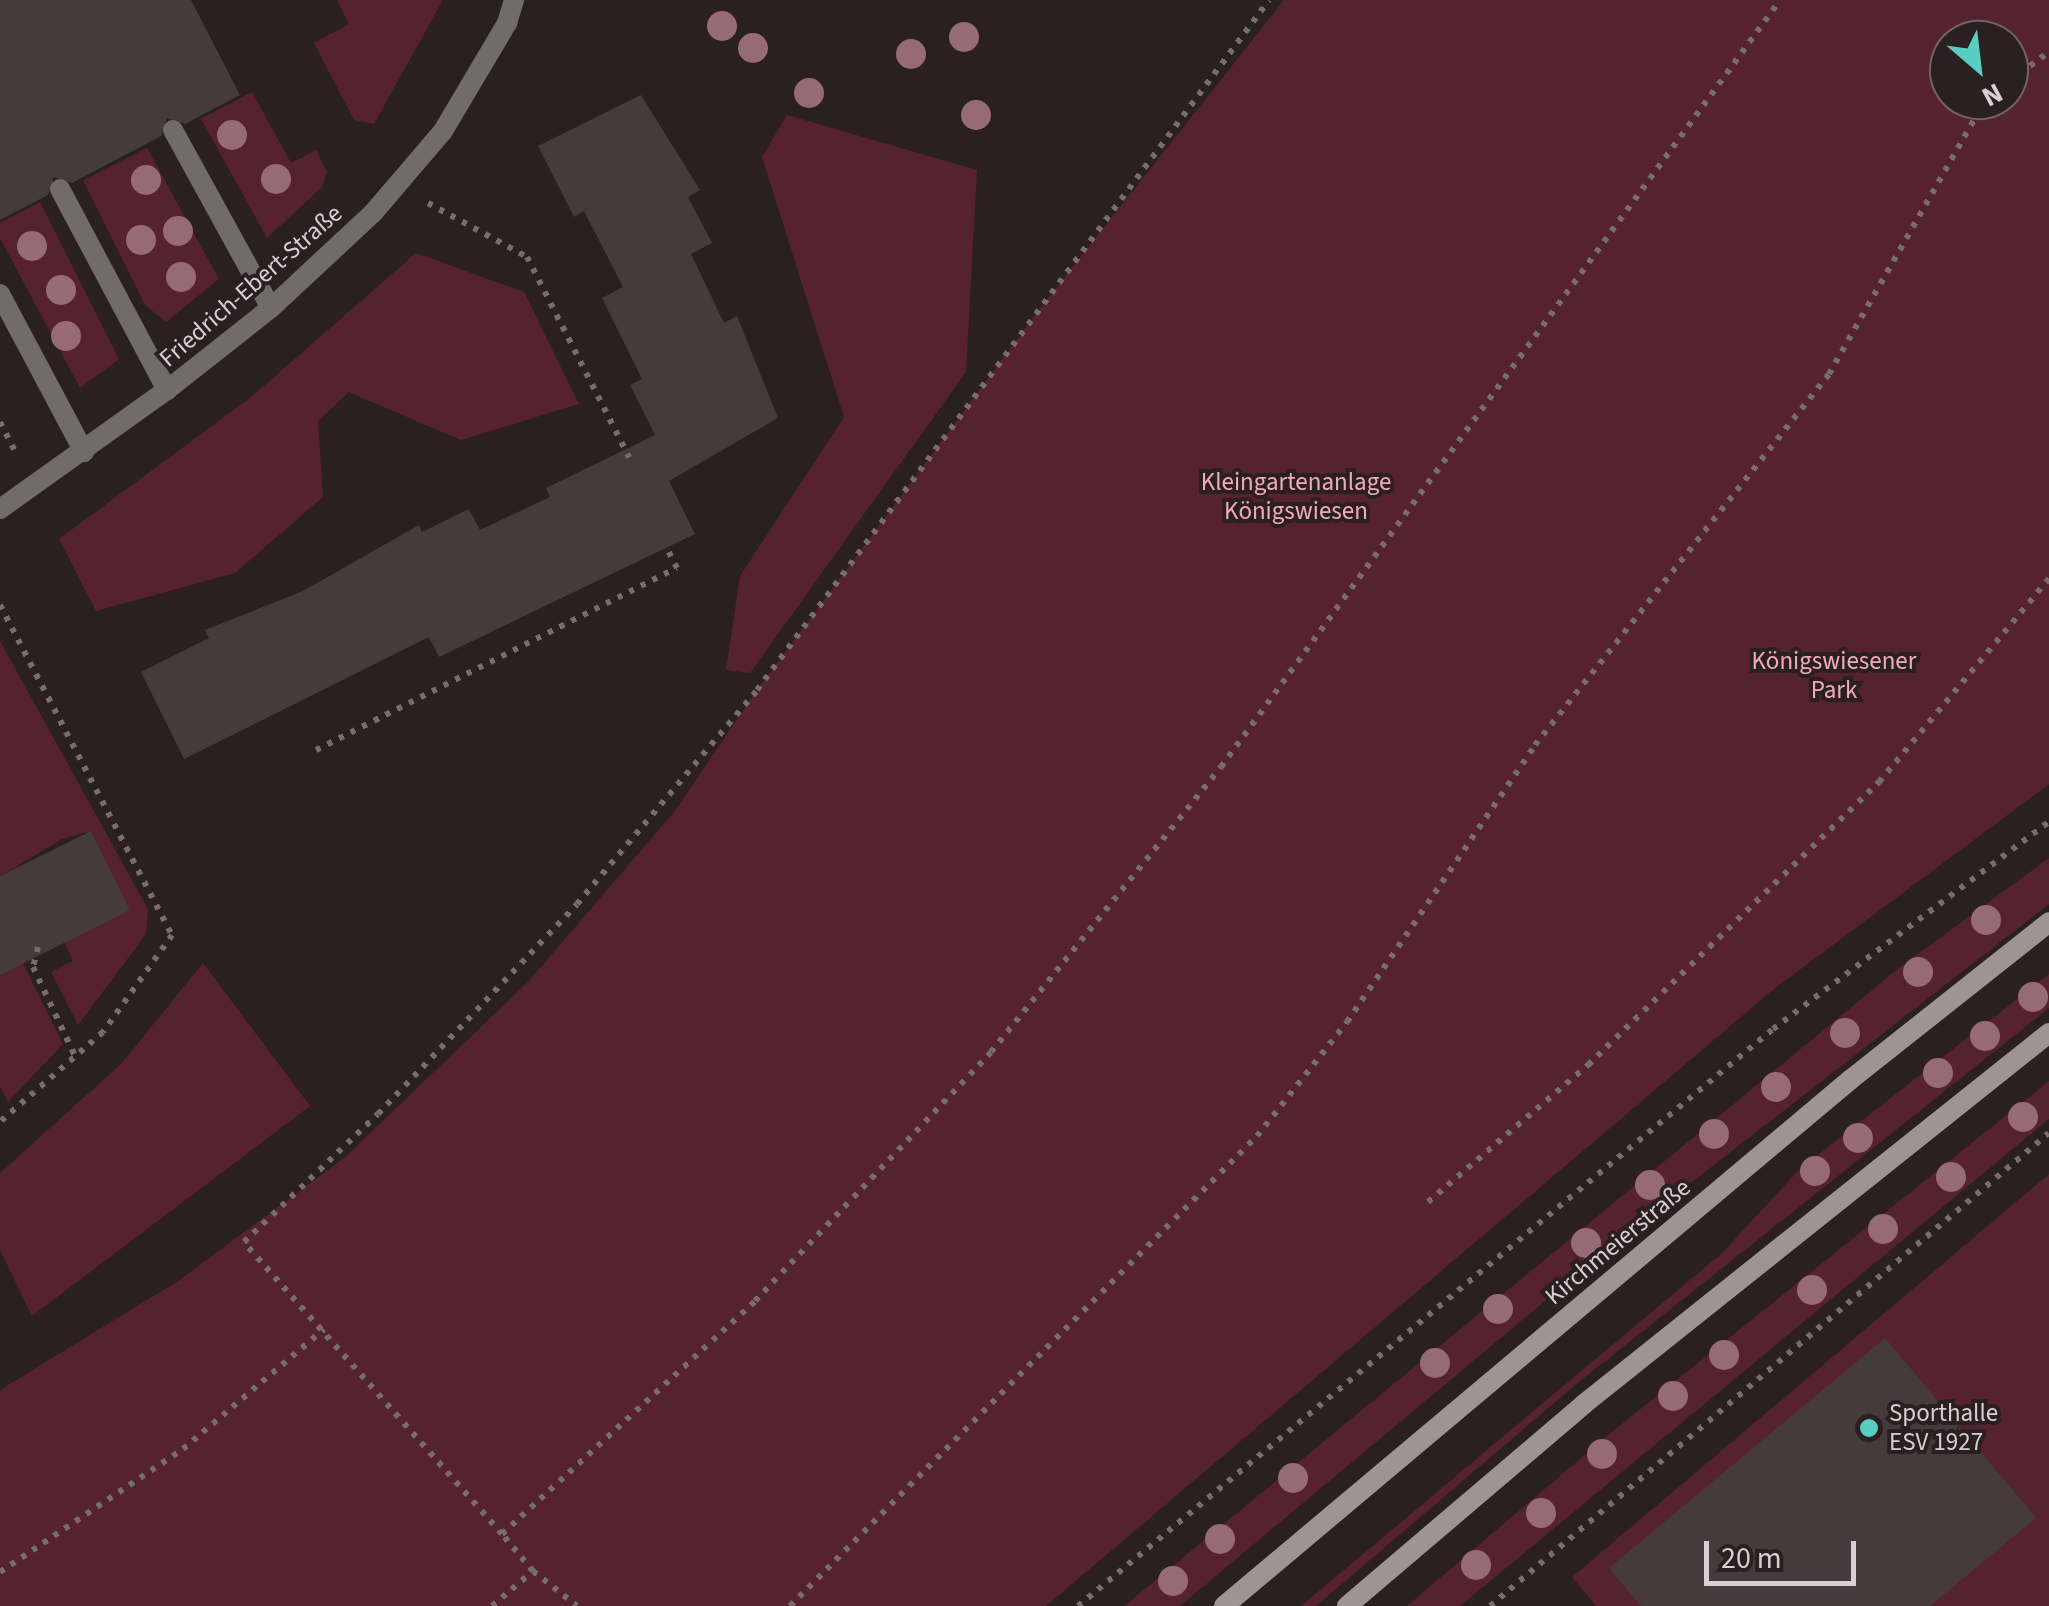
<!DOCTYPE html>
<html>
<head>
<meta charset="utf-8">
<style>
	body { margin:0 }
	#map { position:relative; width:2049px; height:1606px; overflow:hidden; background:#2a1f21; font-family:"Source Sans 3",sans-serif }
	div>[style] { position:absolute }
	.green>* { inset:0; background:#572230 }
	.building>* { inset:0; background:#453a3c }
	.path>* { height:6px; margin-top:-3px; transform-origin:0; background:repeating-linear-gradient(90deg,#776d6f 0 5px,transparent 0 13px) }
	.service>* { height:20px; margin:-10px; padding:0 10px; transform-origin:10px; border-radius:10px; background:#716b6c }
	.minor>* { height:20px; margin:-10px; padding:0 10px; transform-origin:10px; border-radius:10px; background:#716b6c }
	.secondary>* { height:20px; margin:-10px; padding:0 10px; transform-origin:10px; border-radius:10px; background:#9e9496 }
	.trees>* { width:30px; height:30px; margin:-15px; border-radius:50%; background:#976b75 }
	.dots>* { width:28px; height:28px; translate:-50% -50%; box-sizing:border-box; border:5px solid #2a1f21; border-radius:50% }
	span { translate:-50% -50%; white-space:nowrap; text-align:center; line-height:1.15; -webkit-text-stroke:8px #2a1f21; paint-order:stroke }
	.street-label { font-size:25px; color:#d7cfd1 }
	.park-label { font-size:25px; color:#f1aab9 }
	.poi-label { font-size:25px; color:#d7cfd1 }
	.left { translate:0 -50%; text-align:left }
	.north { position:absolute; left:1929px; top:20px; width:100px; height:100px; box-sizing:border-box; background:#2a1f21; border:2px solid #6f6567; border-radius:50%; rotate:152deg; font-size:28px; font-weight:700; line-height:40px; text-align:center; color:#d7cfd1 }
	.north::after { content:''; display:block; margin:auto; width:35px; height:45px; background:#58cec0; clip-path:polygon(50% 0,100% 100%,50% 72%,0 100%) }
	.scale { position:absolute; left:1704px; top:1541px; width:152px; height:45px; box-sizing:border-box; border:5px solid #d7cfd1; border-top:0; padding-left:12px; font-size:30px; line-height:35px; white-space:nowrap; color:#d7cfd1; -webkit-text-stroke:8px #2a1f21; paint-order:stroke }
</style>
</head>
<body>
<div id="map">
	<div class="green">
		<div style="clip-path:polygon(337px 0,443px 0,374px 124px,354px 120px,314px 43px,349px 24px)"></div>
		<div style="clip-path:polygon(evenodd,1284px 0,2049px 0,2049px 784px,1774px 989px,1046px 1606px,0 1606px,0 1390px,178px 1281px,344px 1158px,529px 981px,674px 812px,757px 690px,1041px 307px,1284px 0,1949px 40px,2009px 40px,2009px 100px,1949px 100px,1949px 40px)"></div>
		<div style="clip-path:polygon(252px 92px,291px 163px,316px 150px,327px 172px,322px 187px,267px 238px,201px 119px)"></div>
		<div style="clip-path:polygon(787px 115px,977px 170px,966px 372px,750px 673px,726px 670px,740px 576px,844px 417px,762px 157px)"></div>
		<div style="clip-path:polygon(147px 148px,219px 279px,166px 322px,145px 305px,83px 180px)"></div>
		<div style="clip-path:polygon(40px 202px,119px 359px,80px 388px,0 238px,0 223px)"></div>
		<div style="clip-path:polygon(416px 253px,524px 292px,579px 404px,461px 440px,349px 392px,318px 421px,323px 497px,235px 573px,96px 611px,59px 539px,251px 397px)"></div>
		<div style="clip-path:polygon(0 641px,148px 909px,146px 934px,78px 1025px,51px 972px,73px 961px,62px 937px,130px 910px,91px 831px,62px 839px,0 876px)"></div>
		<div style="clip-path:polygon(2049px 858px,2049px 904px,1619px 1239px,1180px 1606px,1124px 1606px,1899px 968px)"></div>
		<div style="clip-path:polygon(20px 957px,63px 1044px,8px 1102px,0 1086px,0 975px)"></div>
		<div style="clip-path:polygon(203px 963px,310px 1106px,32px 1316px,0 1250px,0 1173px,122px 1063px)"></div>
		<div style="clip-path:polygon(2049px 974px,2049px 1008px,1574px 1386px,1316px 1606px,1301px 1606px,1722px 1253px,1800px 1169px)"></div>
		<div style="clip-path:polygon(2049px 1081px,2049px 1119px,1460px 1606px,1407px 1606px,1613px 1431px)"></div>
		<div style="clip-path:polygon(2049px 1174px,2049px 1606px,1596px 1606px,1572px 1577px)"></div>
	</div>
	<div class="building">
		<div style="clip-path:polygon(0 0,191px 0,240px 95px,185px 124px,167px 118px,161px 136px,72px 183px,54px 177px,48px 195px,0 220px)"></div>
		<div style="clip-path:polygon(641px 95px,700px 190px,688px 197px,712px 243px,691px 254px,724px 323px,737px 316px,778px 418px,669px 481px,695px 534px,439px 657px,429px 637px,184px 759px,141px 672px,209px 638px,205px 630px,303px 591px,419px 525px,422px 532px,469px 509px,480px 530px,550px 497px,546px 488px,655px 435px,630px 385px,642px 379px,602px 298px,623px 287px,584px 211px,574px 217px,538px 146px)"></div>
		<div style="clip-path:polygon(91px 831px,130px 910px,0 975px,0 876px)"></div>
		<div style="clip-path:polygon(1885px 1338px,2036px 1518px,1930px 1606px,1641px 1606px,1609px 1568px)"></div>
	</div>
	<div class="path">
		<div style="left:2009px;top:81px;width:49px;rotate:-35.9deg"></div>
		<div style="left:428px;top:203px;width:113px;rotate:28.6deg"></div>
		<div style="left:527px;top:257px;width:225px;rotate:63deg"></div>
		<div style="left:0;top:422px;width:37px;rotate:63deg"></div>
		<div style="left:0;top:605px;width:372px;rotate:62.5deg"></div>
		<div style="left:172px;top:935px;width:119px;rotate:125.4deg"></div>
		<div style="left:103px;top:1032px;width:137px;rotate:138.9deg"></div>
		<div style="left:316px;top:750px;width:404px;rotate:-26.8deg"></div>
		<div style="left:677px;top:568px;width:22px;rotate:-117deg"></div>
		<div style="left:38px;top:947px;width:21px;rotate:104deg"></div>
		<div style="left:33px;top:967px;width:98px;rotate:64.7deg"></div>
		<div style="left:1428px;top:1202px;width:211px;rotate:-40.6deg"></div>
		<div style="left:1588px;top:1065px;width:406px;rotate:-44.2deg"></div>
		<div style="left:1879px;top:782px;width:265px;rotate:-50.1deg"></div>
		<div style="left:502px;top:1534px;width:390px;rotate:-131.5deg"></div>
		<div style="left:244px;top:1242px;width:185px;rotate:-43.7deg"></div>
		<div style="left:378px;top:1114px;width:289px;rotate:-46.5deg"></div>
		<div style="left:577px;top:904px;width:280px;rotate:-49.9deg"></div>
		<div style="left:757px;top:690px;width:859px;rotate:-53.42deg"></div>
		<div style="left:533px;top:1571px;width:56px;rotate:38.5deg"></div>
		<div style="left:0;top:1572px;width:220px;rotate:-33.9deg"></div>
		<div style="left:183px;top:1449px;width:185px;rotate:-40.4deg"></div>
		<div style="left:492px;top:1606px;width:54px;rotate:-40.5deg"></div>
		<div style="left:533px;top:1571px;width:48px;rotate:-130deg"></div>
		<div style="left:502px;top:1534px;width:344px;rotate:-42.6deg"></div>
		<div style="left:755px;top:1301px;width:343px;rotate:-46.5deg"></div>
		<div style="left:991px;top:1052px;width:366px;rotate:-51.1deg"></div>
		<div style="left:1221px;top:767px;width:949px;rotate:-53.91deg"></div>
		<div style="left:790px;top:1606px;width:663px;rotate:-45.18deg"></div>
		<div style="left:1257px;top:1136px;width:145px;rotate:-51.7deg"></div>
		<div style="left:1347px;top:1022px;width:335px;rotate:-55.8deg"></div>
		<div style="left:1535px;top:745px;width:473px;rotate:-51.6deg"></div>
		<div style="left:1829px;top:374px;width:315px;rotate:-60.3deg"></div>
		<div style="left:1078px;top:1606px;width:903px;rotate:-39.7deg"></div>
		<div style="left:1773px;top:1029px;width:345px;rotate:-36.9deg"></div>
		<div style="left:1490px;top:1606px;width:732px;rotate:-40.24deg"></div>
	</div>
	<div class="service">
		<div style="left:173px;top:130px;width:203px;rotate:61.2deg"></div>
		<div style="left:60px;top:189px;width:228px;rotate:62deg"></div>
		<div style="left:0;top:294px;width:179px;rotate:62deg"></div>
	</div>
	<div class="minor">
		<div style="left:0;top:509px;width:205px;rotate:-35.5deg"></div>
		<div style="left:167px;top:390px;width:132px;rotate:-38.3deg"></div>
		<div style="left:271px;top:308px;width:139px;rotate:-43deg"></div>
		<div style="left:373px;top:213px;width:108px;rotate:-49.5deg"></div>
		<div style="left:443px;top:131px;width:126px;rotate:-59.3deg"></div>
		<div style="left:507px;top:23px;width:24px;rotate:-73deg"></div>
	</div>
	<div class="secondary">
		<div style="left:1224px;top:1606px;width:818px;rotate:-40.04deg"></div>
		<div style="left:1850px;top:1080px;width:254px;rotate:-38.4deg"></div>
		<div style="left:1347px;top:1606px;width:311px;rotate:-40.4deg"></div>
		<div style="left:1584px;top:1404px;width:595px;rotate:-38.58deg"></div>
	</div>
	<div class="trees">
		<div style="left:722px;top:26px"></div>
		<div style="left:964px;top:37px"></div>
		<div style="left:753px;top:48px"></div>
		<div style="left:911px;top:54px"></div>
		<div style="left:809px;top:93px"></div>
		<div style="left:976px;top:115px"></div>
		<div style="left:232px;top:135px"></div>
		<div style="left:276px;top:179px"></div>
		<div style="left:146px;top:180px"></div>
		<div style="left:178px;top:231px"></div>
		<div style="left:141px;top:240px"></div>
		<div style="left:32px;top:246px"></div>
		<div style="left:181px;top:277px"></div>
		<div style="left:61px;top:290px"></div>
		<div style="left:66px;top:336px"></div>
		<div style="left:1986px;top:920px"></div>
		<div style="left:1918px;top:972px"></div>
		<div style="left:2033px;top:997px"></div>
		<div style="left:1845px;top:1033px"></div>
		<div style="left:1985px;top:1036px"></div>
		<div style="left:1938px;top:1073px"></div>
		<div style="left:1776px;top:1087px"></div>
		<div style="left:2023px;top:1117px"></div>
		<div style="left:1714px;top:1134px"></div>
		<div style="left:1858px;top:1138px"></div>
		<div style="left:1815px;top:1171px"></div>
		<div style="left:1951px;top:1177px"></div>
		<div style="left:1650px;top:1185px"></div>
		<div style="left:1883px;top:1229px"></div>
		<div style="left:1586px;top:1243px"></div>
		<div style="left:1812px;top:1290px"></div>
		<div style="left:1498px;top:1309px"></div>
		<div style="left:1724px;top:1355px"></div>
		<div style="left:1435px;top:1363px"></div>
		<div style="left:1673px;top:1396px"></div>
		<div style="left:1602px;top:1454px"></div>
		<div style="left:1293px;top:1478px"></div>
		<div style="left:1541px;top:1513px"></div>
		<div style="left:1220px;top:1539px"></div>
		<div style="left:1476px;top:1565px"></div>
		<div style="left:1173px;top:1581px"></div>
	</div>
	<div class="dots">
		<div style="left:1869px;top:1428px;background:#58cec0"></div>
	</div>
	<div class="street-label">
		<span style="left:251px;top:286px;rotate:-41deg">Friedrich-Ebert-Straße</span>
		<span style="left:1618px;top:1242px;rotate:-40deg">Kirchmeierstraße</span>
	</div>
	<div class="park-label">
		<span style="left:1296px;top:497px">Kleingartenanlage<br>Königswiesen</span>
		<span style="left:1834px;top:676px">Königswiesener<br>Park</span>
	</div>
	<div class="poi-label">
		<span class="left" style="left:1889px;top:1428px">Sporthalle<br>ESV 1927</span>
	</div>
	<div class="north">N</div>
	<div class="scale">20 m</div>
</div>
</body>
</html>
